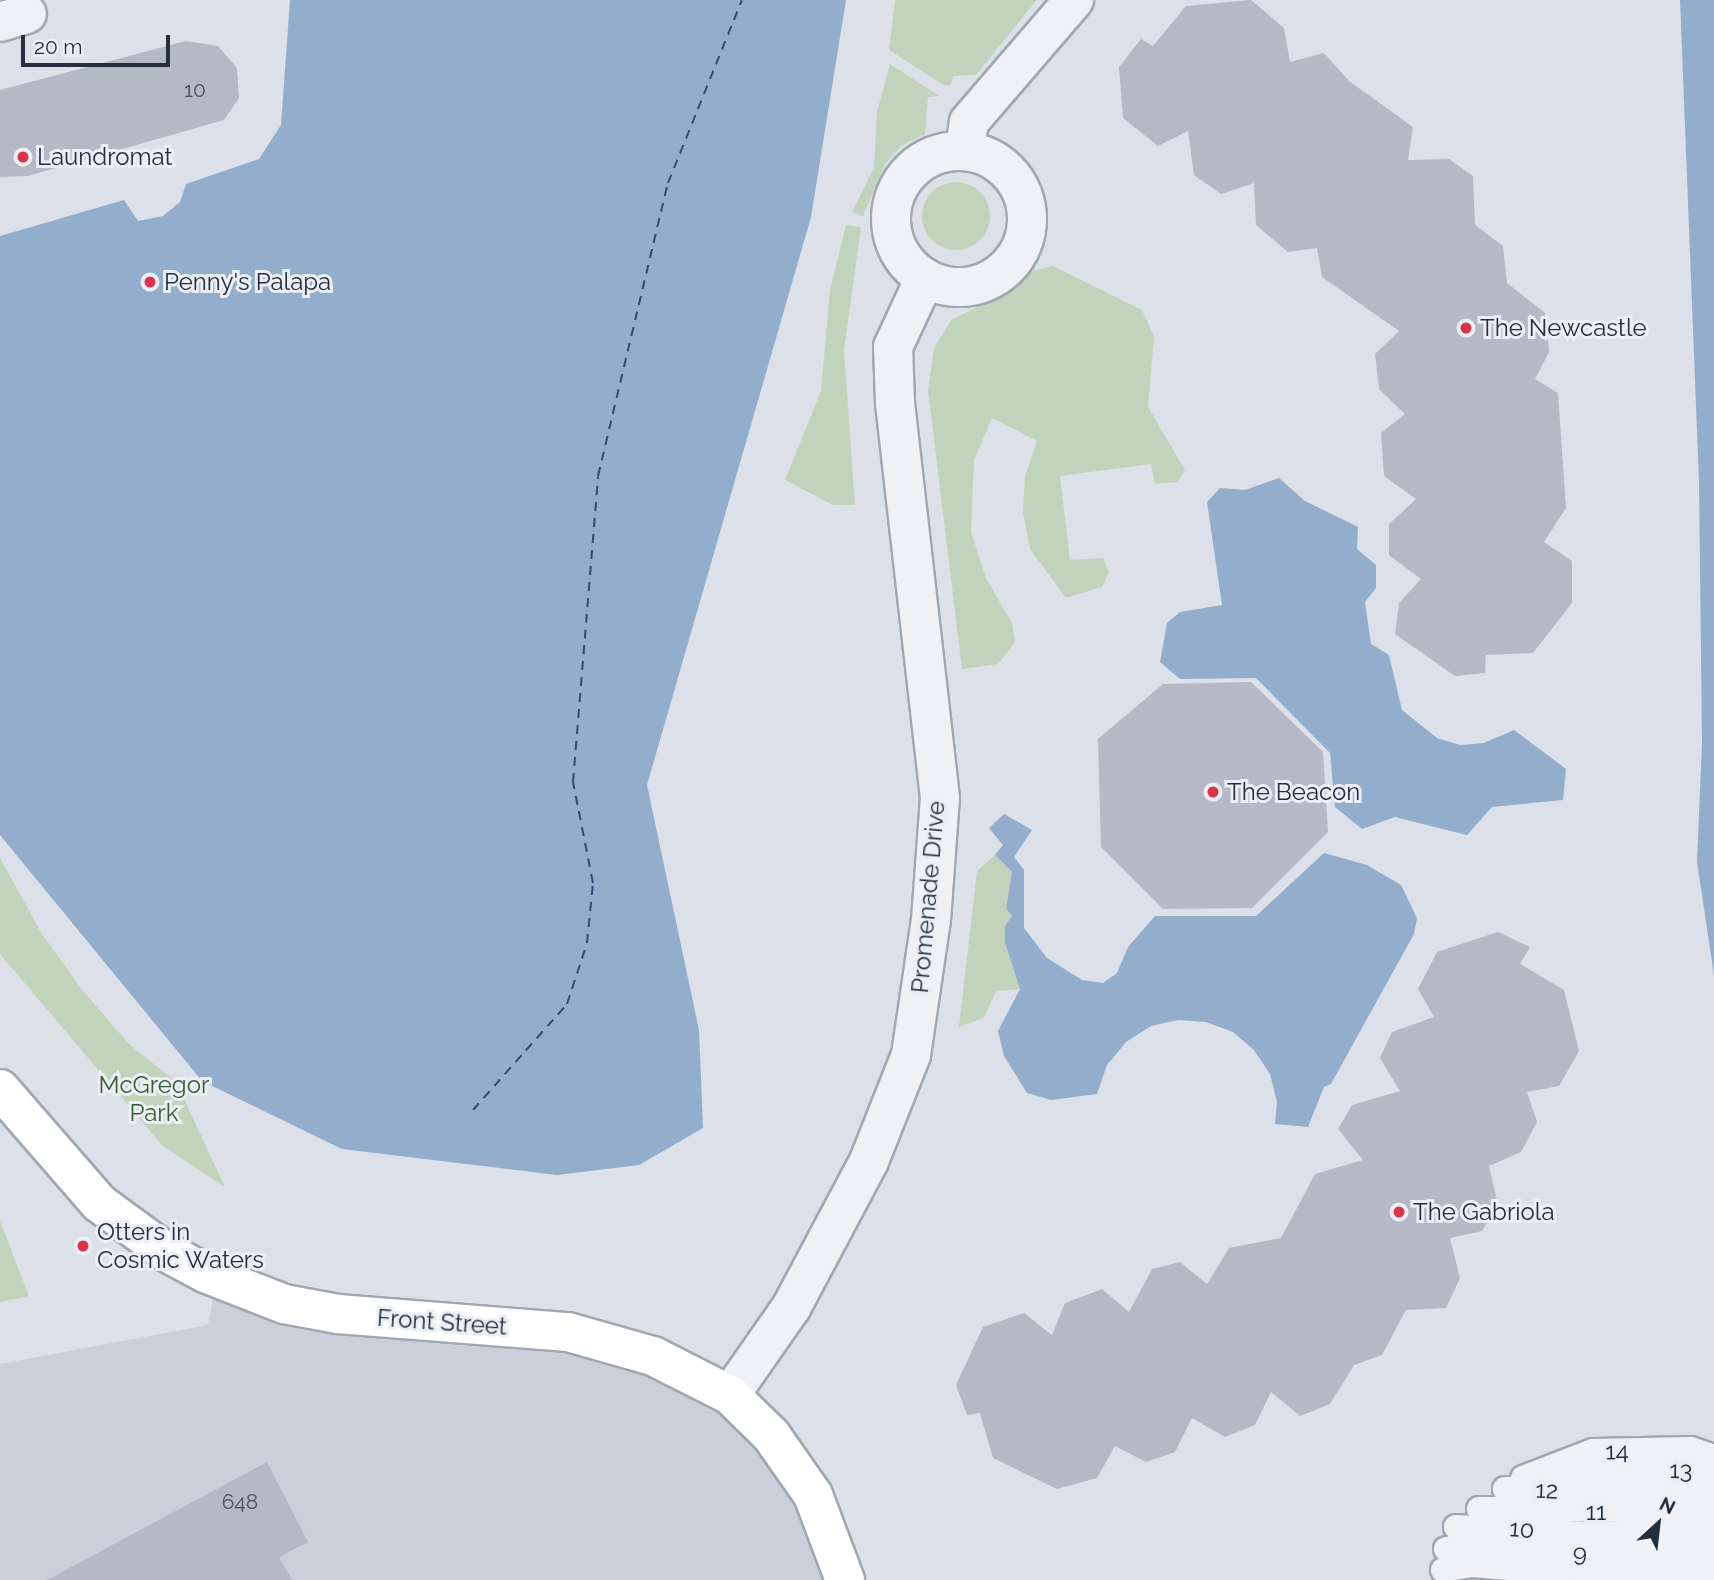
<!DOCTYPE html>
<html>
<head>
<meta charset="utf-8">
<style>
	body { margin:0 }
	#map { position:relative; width:1714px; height:1580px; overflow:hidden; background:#dce0e8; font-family:Raleway,sans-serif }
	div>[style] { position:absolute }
	.built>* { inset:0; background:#cacfda }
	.green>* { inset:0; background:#c2d3bc }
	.round { border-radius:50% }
	.water>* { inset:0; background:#92aecc }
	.ferry>* { height:2px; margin-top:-1px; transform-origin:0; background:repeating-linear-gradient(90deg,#2a4c77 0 9px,transparent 0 16px) }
	.building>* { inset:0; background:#b3b9c5 }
	.roads { filter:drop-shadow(2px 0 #a1a7b2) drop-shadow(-2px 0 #a1a7b2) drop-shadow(0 2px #a1a7b2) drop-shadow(0 -2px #a1a7b2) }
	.lane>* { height:24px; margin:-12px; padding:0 12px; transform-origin:12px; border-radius:12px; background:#eff1f6 }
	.street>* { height:38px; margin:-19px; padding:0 19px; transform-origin:19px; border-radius:19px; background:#eff1f6 }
	.street>.ring { margin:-19px; padding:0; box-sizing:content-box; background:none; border:38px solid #eff1f6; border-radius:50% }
	.secondary>* { height:38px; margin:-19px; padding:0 19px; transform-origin:19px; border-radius:19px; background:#fff }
	.dots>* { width:19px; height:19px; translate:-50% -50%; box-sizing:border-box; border:4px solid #ebeff5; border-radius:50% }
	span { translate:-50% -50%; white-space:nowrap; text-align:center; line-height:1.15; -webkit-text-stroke:6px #ebeff5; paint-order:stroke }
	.number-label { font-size:21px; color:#485160 }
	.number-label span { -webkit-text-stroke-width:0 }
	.poi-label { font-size:24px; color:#242e3f }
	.left { translate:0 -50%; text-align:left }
	.street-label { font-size:24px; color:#242e3f }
	.park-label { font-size:24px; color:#385d30 }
	.north { position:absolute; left:1623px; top:1489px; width:70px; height:70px; -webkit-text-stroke:5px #ebeff5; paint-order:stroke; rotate:27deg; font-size:19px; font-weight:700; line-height:28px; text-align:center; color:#242e3f }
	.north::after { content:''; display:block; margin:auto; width:24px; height:32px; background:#242e3f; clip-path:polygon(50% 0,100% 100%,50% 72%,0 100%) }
	.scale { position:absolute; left:21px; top:35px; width:149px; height:32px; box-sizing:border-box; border:4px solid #242e3f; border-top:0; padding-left:9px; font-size:21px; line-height:24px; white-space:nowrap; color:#242e3f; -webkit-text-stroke:5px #ebeff5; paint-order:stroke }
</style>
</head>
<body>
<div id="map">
	<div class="built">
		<div style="clip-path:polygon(215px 1288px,343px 1335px,600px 1340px,746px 1417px,856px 1580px,0 1580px,0 1364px,208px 1325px)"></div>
	</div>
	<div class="green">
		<div style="clip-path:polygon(895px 0,1037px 0,976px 75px,953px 76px,951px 85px,943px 85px,889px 50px)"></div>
		<div style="clip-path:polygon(890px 64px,939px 96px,928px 97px,925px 134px,902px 145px,885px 164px,863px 216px,852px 212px,874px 167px,877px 112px)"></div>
		<div class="round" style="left:922px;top:182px;width:68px;height:68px"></div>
		<div style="clip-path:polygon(846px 225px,861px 227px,844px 350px,855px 505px,833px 505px,785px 480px,821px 391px,830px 290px)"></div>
		<div style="clip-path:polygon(1053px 266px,1142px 310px,1154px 336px,1148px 407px,1185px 470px,1177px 482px,1155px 484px,1151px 464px,1060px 476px,1070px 560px,1103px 558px,1109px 572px,1102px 587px,1066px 598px,1030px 549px,1023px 512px,1025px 476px,1037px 441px,992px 418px,974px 460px,971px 532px,986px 578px,1012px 623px,1015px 642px,998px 664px,962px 669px,928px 390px,934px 349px,951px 320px,1018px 287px,1030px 272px)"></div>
		<div style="clip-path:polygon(995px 855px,1012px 872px,1006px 909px,1012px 916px,1005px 943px,1020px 989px,996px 991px,984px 1018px,959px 1027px,977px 871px)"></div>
		<div style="clip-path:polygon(0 858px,42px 934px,83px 991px,129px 1044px,176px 1082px,225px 1187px,162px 1145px,0 954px)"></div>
		<div style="clip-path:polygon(0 1221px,29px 1296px,0 1302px)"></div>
	</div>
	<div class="water">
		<div style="clip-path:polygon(290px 0,846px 0,811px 217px,647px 785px,699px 1030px,703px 1128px,639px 1165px,557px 1175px,342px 1149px,202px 1081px,0 835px,0 236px,124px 200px,138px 221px,163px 216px,180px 202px,186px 184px,259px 159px,281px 125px)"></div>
		<div style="clip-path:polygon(1680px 0,1714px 0,1714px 975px,1697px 862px,1702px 743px,1699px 482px)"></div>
		<div style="clip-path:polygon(1279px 478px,1305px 501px,1358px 527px,1357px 549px,1376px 565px,1376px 588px,1365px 602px,1371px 644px,1389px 655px,1402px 710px,1437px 738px,1460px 745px,1484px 743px,1514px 730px,1566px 769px,1563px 800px,1492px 807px,1467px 835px,1395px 817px,1362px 829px,1335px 807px,1330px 753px,1256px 678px,1180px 679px,1160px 662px,1167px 623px,1180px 612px,1222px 605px,1207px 502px,1220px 488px,1245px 490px)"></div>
		<div style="clip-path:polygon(1004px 814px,1032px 830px,1014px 857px,1024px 870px,1024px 928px,1047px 958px,1082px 980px,1103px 983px,1117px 973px,1128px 947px,1155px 916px,1256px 916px,1324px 853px,1367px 865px,1401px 885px,1417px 918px,1414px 934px,1331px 1084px,1324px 1087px,1308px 1127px,1275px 1124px,1277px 1102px,1270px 1074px,1254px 1050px,1233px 1032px,1206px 1022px,1178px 1020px,1151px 1026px,1126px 1042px,1107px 1065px,1097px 1094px,1051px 1100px,1027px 1093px,1004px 1056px,998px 1031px,1020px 989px,1005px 943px,1005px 926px,1012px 916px,1006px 909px,1012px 872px,995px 855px,1003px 845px,989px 828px)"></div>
	</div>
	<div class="ferry">
		<div style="left:473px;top:1110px;width:142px;rotate:-48.4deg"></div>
		<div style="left:567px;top:1004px;width:64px;rotate:-71.8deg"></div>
		<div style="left:587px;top:943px;width:60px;rotate:-84.3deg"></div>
		<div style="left:593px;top:883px;width:103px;rotate:-101.2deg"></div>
		<div style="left:573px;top:782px;width:307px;rotate:-85.3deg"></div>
		<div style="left:598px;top:476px;width:301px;rotate:-76.6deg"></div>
		<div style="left:668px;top:183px;width:197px;rotate:-68deg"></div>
	</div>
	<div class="building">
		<div style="clip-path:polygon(1251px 0,1284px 28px,1290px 62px,1324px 53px,1349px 81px,1413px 127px,1408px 160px,1449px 159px,1473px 176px,1475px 225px,1503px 246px,1507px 283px,1545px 313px,1549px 352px,1535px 379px,1558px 393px,1566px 508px,1544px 542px,1572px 561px,1572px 603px,1533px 653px,1486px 655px,1485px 673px,1455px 676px,1395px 634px,1399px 603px,1421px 579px,1389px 555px,1389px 524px,1416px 499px,1384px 476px,1381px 433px,1405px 414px,1379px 389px,1375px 354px,1399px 331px,1322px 277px,1317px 248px,1288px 252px,1256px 225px,1254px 183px,1221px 194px,1194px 175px,1188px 131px,1158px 146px,1123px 118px,1119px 67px,1141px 39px,1153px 46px,1186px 6px)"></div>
		<div style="clip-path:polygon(186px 41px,218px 46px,237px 68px,239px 98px,224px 120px,28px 176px,0 177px,0 90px)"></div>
		<div style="clip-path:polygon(1251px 682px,1323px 752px,1328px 832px,1252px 908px,1163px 909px,1101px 847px,1098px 739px,1163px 684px)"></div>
		<div style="clip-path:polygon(1498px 932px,1530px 947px,1520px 964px,1564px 990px,1579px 1051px,1559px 1086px,1527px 1092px,1537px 1122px,1521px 1152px,1489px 1166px,1498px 1205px,1482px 1231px,1450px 1238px,1460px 1278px,1446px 1308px,1406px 1310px,1382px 1355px,1354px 1365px,1330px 1404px,1300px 1416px,1271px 1392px,1255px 1425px,1225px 1437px,1192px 1418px,1175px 1452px,1146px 1462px,1115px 1446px,1097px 1478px,1057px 1489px,993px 1458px,980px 1413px,967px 1415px,956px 1385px,983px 1327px,1024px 1313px,1052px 1335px,1065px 1303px,1102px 1289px,1129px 1312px,1152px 1269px,1180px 1262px,1207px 1284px,1229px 1248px,1281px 1238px,1315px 1174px,1363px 1160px,1338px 1129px,1352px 1105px,1400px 1091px,1380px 1058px,1392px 1032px,1434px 1017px,1418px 989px,1437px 952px)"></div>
		<div style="clip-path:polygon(267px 1462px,308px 1542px,279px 1557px,292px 1580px,47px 1580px)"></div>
	</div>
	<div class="roads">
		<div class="lane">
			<div style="left:1555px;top:1474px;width:159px;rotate:-0.7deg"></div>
			<div style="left:1523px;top:1478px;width:75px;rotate:-21.1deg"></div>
			<div style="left:1593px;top:1451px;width:98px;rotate:-1.2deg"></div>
			<div style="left:1691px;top:1449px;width:24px;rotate:19deg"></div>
			<div style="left:1505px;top:1489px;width:209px;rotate:0.5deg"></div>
			<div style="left:1479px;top:1509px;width:235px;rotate:0.2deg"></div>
			<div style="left:1456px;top:1527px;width:131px;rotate:3.1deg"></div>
			<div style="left:1587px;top:1534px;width:127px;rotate:-1.8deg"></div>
			<div style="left:1446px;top:1549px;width:29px;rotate:-10deg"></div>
			<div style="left:1475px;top:1544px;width:102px;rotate:5.6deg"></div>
			<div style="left:1577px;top:1554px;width:137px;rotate:-1.7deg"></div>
			<div style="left:1443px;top:1570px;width:29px;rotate:-10deg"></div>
			<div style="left:1472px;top:1565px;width:110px;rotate:4.7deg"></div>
			<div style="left:1582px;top:1574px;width:132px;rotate:-1.7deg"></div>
		</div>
		<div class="street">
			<div style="left:0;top:22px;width:28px;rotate:-17deg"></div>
			<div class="ring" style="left:891px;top:151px;width:98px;height:98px"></div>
			<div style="left:964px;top:151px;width:29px;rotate:-80deg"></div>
			<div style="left:969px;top:122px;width:161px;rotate:-49.3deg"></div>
			<div style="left:730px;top:1395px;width:108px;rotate:-55.1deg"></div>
			<div style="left:792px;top:1306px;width:164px;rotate:-62deg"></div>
			<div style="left:869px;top:1161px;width:114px;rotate:-68.4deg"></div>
			<div style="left:911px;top:1055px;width:136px;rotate:-81.6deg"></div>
			<div style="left:931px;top:920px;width:122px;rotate:-85.8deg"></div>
			<div style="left:940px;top:798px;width:398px;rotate:-96.5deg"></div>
			<div style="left:895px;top:403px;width:56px;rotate:-92deg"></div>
			<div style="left:893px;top:347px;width:76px;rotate:-65.1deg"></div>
		</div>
		<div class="secondary">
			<div style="left:0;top:1089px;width:151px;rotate:49deg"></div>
			<div style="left:99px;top:1203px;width:83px;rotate:36.2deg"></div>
			<div style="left:166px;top:1252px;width:44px;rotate:28.3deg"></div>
			<div style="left:205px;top:1273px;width:85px;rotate:21.4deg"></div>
			<div style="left:284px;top:1304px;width:55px;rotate:10.5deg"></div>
			<div style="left:338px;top:1314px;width:231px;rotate:4.5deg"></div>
			<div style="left:568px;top:1332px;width:88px;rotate:15.8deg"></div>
			<div style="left:653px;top:1356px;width:86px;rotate:26.9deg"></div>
			<div style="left:730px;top:1395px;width:57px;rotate:44.3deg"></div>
			<div style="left:771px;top:1435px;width:73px;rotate:55deg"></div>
			<div style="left:813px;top:1495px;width:91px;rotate:69.4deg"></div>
		</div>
	</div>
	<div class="dots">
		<div style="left:23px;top:157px;background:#dc324a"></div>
		<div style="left:150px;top:282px;background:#dc324a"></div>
		<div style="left:1466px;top:328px;background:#dc324a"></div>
		<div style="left:1213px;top:792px;background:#dc324a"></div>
		<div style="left:1399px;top:1212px;background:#dc324a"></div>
		<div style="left:83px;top:1246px;background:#dc324a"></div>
	</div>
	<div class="number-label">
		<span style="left:195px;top:90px">10</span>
		<span style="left:240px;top:1502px">648</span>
	</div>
	<div class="poi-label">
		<span class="left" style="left:37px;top:157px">Laundromat</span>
		<span class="left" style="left:164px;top:282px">Penny's Palapa</span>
		<span class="left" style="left:1480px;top:328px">The Newcastle</span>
		<span class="left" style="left:1227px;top:792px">The Beacon</span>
		<span class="left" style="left:1413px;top:1212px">The Gabriola</span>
		<span class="left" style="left:97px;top:1246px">Otters in<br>Cosmic Waters</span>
	</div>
	<div class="street-label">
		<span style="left:928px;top:897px;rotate:-85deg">Promenade Drive</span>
		<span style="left:442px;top:1322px;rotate:4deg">Front Street</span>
		<span style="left:1617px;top:1451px;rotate:-1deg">14</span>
		<span style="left:1681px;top:1470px;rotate:1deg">13</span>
		<span style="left:1547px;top:1490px;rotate:2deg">12</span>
		<span style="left:1596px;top:1512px">11</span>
		<span style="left:1522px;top:1529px;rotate:5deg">10</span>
		<span style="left:1580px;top:1553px;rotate:1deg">9</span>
	</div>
	<div class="park-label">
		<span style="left:154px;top:1099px">McGregor<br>Park</span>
	</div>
	<div class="north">N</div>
	<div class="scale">20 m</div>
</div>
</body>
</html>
